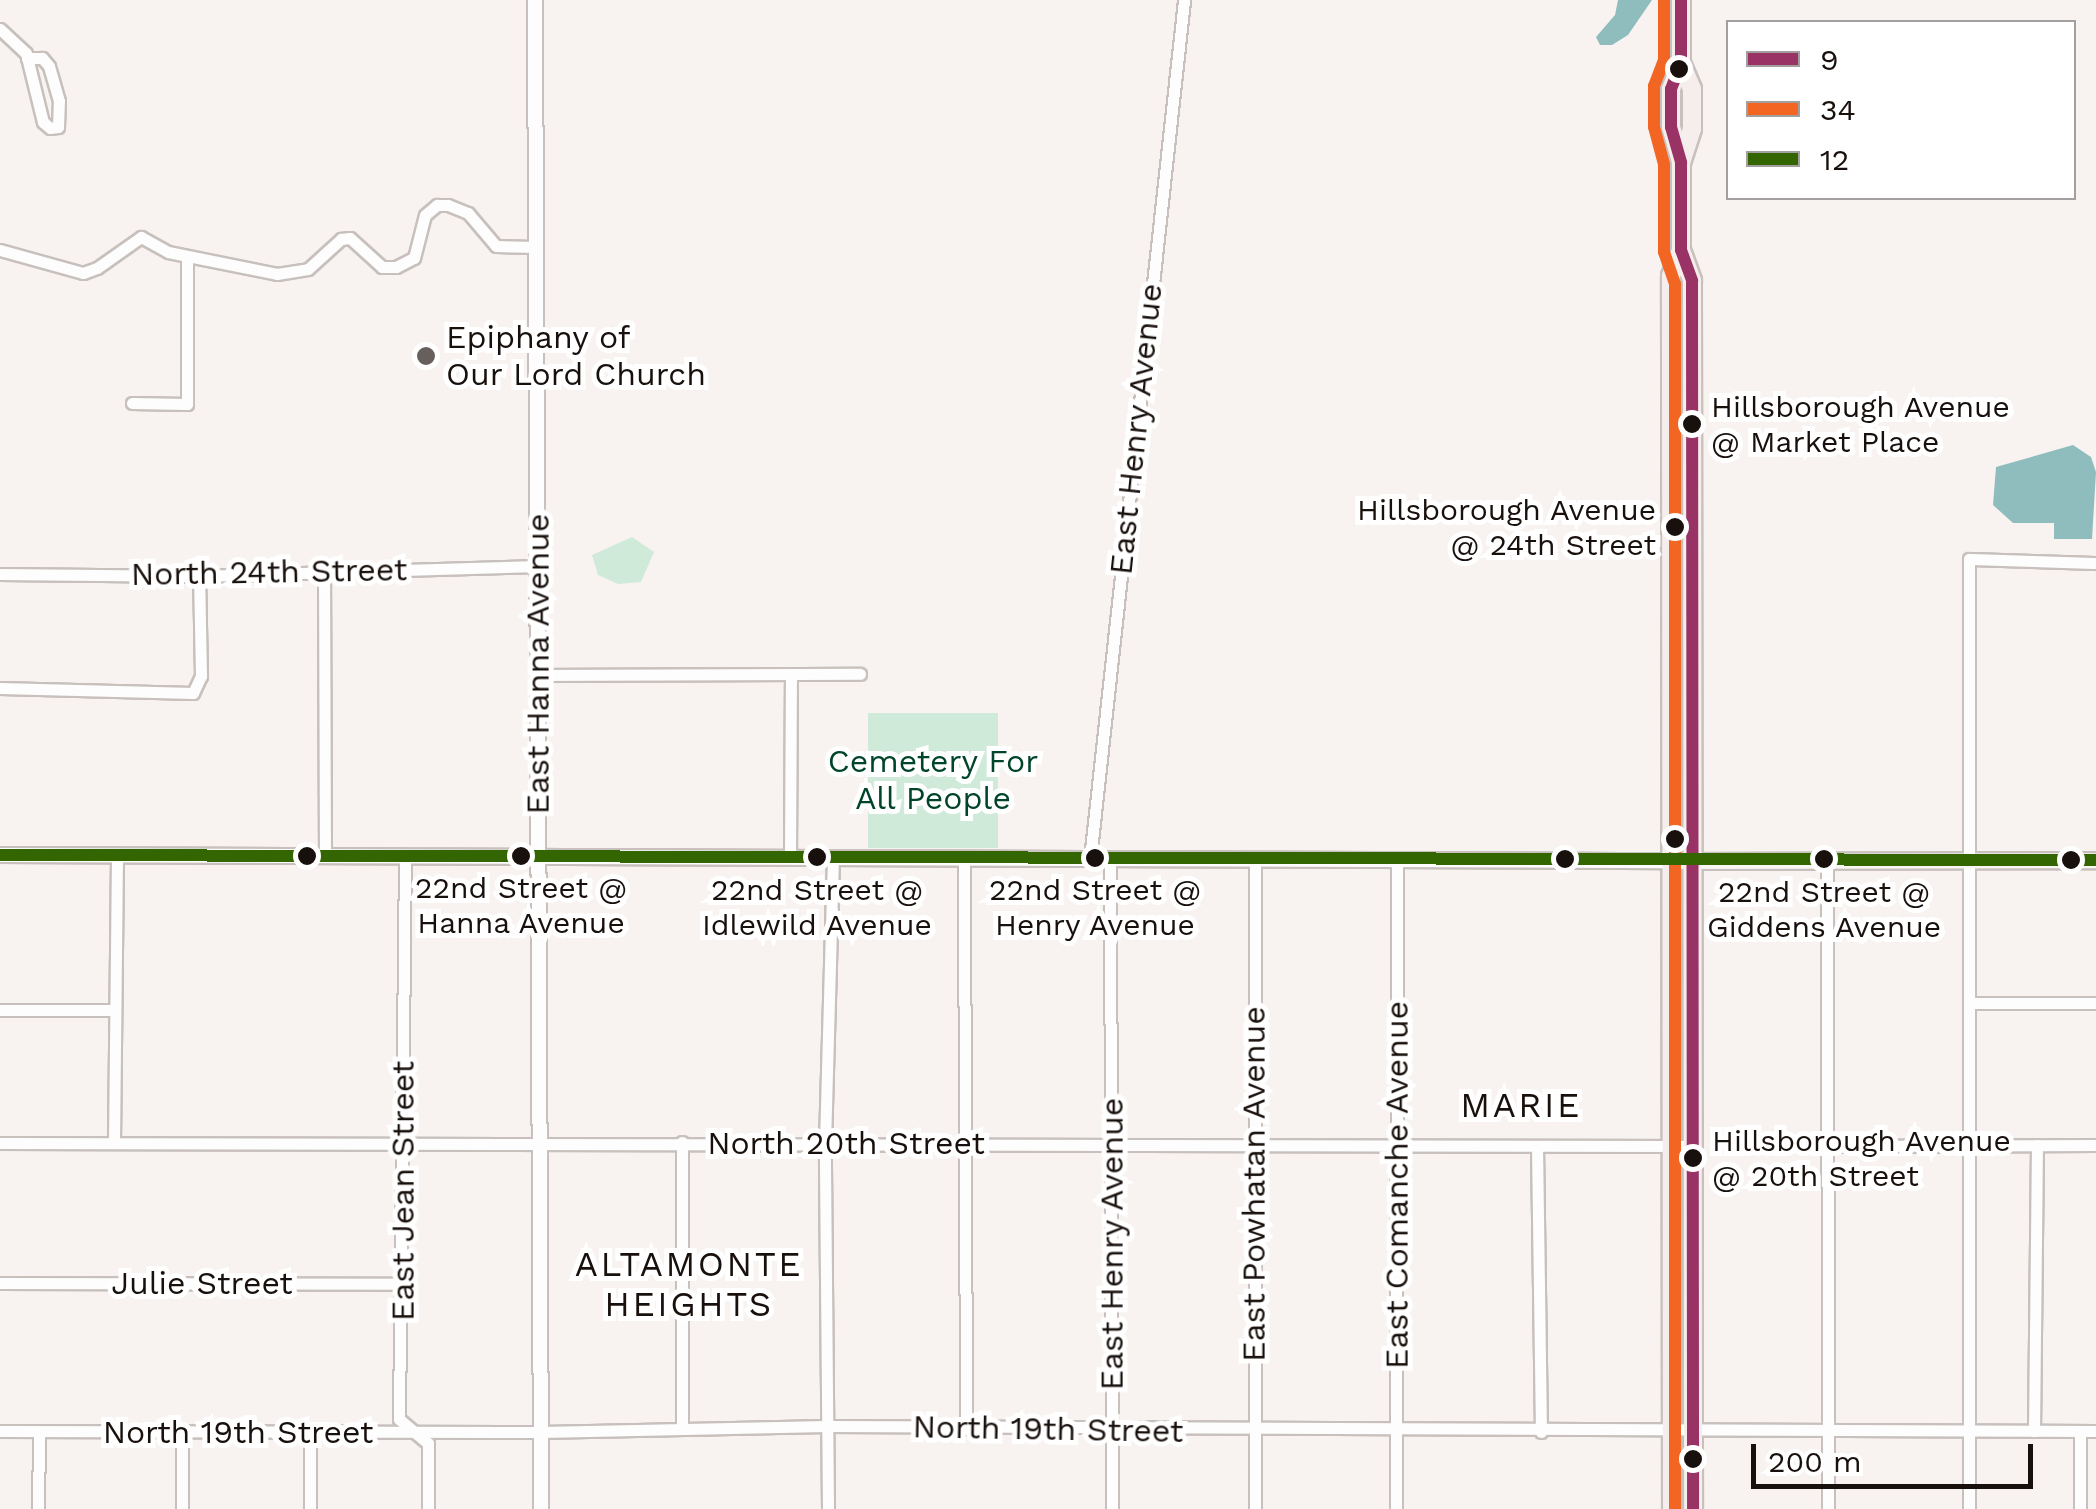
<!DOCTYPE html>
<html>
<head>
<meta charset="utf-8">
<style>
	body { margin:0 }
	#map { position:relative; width:2096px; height:1509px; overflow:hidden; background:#f8f3f0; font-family:"Work Sans",sans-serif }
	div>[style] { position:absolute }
	.green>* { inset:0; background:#d0ead9; transform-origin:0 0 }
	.water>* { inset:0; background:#8fbcbd }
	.roads { filter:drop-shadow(2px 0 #c7c0bc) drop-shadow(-2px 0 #c7c0bc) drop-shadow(0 2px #c7c0bc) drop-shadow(0 -2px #c7c0bc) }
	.minor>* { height:11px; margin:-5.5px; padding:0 5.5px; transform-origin:5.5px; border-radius:5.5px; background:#fefdfd }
	.tertiary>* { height:14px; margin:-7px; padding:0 7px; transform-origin:7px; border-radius:7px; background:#fefdfd }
	.secondary>* { height:15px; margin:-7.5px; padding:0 7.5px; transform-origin:7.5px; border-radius:7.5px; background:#faf6f4 }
	.primary>* { height:18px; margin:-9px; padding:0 9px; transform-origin:9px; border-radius:9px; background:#f5eeec }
	.bus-1>* { height:12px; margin:-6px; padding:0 6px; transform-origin:6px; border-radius:6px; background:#936 }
	.bus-2>* { height:12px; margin:-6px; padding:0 6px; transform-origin:6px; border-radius:6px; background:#f26522 }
	.bus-3>* { height:12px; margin:-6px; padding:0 6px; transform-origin:6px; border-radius:6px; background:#360 }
	.dots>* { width:28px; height:28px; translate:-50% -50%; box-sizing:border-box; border:5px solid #fff; border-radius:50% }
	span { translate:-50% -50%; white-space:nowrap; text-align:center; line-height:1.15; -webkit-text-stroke:10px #fff; paint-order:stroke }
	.bus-label { font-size:30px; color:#18100c }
	.left { translate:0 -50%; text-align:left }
	.right { translate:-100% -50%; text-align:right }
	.poi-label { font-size:32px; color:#18100c }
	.street-label { font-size:32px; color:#18100c }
	.park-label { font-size:32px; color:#00452a }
	.neighbourhood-label { font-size:35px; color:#18100c; letter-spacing:2.5px }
	.legend { position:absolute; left:1726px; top:20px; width:350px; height:180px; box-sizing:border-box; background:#fff; border:2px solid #a39f9e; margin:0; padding:12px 18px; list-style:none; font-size:30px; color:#18100c }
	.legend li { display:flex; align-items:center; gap:20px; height:50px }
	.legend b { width:50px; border:2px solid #a39f9e }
	.scale { position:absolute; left:1751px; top:1444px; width:282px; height:45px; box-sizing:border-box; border:5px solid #18100c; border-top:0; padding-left:12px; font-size:30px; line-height:35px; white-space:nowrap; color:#18100c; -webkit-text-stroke:8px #fff; paint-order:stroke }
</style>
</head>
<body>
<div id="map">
	<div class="green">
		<div style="clip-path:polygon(632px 537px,654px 552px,641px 582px,618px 584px,598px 575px,592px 555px)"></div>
		<div style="left:868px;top:713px;width:130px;height:135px"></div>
	</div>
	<div class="water">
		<div style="clip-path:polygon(1618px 0,1652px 0,1628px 35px,1612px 45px,1600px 45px,1596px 37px,1615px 15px)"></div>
		<div style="clip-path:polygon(2073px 445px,2091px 457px,2096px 472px,2092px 539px,2054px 539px,2054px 523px,2013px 523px,1993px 505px,1996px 467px)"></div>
	</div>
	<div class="roads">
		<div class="minor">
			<div style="left:0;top:29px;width:35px;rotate:43deg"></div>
			<div style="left:26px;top:53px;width:71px;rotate:76.2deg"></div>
			<div style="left:43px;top:122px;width:9px;rotate:41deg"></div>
			<div style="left:50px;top:128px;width:8px;rotate:-7deg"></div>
			<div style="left:58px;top:127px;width:26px;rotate:-88deg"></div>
			<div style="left:59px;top:101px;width:36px;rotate:-106deg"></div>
			<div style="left:49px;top:66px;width:11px;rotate:-131deg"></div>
			<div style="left:42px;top:58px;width:15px;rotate:180deg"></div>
			<div style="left:0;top:250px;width:86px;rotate:15.5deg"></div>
			<div style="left:83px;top:273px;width:15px;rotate:-20deg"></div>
			<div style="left:97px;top:268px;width:54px;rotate:-35.2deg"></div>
			<div style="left:141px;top:237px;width:31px;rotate:29deg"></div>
			<div style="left:168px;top:252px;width:111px;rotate:11.4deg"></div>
			<div style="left:277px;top:274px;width:31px;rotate:-9deg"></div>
			<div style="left:308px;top:269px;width:45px;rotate:-42.3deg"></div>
			<div style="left:341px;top:239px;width:9px;rotate:-6deg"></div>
			<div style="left:350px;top:238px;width:43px;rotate:42.2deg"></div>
			<div style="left:382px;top:267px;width:14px"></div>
			<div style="left:396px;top:267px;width:20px;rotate:-27deg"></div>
			<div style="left:414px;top:258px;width:44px;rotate:-75.7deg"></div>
			<div style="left:425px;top:215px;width:16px;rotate:-40deg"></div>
			<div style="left:437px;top:205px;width:11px"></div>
			<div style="left:448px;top:205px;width:22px;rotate:22deg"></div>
			<div style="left:468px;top:213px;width:43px;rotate:49.7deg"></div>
			<div style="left:496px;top:246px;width:40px;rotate:1.4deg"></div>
			<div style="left:132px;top:403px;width:55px;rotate:1deg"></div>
			<div style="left:187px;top:404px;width:148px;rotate:-90deg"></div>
			<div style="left:324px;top:570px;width:286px;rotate:89.8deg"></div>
			<div style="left:0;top:574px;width:199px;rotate:0.6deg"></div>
			<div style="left:199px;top:576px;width:339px;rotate:-1.7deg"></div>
			<div style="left:539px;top:675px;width:321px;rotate:-0.2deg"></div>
			<div style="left:0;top:688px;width:193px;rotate:1.5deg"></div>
			<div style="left:193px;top:693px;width:19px;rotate:-65deg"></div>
			<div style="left:201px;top:676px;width:100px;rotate:-91.1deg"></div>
			<div style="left:405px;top:856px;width:563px;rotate:90.61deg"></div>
			<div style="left:399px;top:1419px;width:38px;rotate:40deg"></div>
			<div style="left:428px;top:1443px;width:66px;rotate:90deg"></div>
			<div style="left:790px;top:858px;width:184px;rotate:-89.7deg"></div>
			<div style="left:964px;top:858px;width:571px;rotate:89.8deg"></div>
			<div style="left:1090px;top:859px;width:864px;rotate:-83.75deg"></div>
			<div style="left:1110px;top:859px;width:650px;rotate:89.82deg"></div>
			<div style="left:1255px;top:859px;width:650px;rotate:90deg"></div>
			<div style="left:1827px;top:860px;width:649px;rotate:89.91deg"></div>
			<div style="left:1970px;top:1003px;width:126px"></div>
			<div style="left:0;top:1010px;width:115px"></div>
			<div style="left:0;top:1143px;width:1692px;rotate:0.1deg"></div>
			<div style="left:114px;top:1143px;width:288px;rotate:-89.4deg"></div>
			<div style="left:1537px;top:1146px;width:286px;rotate:89.2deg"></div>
			<div style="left:1828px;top:1146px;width:268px;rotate:-0.2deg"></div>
			<div style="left:0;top:1283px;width:403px;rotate:0.1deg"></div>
			<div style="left:682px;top:1429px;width:287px;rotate:-90deg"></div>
			<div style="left:0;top:1431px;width:541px;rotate:0.11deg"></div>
			<div style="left:541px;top:1432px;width:286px;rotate:-1.2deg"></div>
			<div style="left:827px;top:1426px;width:1269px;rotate:0.23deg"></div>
			<div style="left:2034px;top:1431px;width:286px;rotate:-89.4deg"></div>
			<div style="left:182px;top:1433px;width:76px;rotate:90deg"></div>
			<div style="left:38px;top:1509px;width:76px;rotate:-89.2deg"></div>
			<div style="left:310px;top:1509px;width:78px;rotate:-90deg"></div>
			<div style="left:828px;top:1509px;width:366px;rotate:-90.5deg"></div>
			<div style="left:825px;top:1143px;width:284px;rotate:-88.4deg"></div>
			<div style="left:1396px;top:1509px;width:649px;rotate:-89.91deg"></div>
			<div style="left:1969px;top:1509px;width:950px;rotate:-90deg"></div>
			<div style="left:1969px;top:559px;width:127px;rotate:1.8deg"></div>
			<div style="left:2080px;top:1509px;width:77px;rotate:-90deg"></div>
		</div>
		<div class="tertiary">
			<div style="left:535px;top:0;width:1509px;rotate:89.77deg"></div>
			<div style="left:0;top:855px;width:1672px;rotate:0.21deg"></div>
		</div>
		<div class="secondary">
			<div style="left:1672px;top:861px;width:424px;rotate:-0.1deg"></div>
		</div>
		<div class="primary">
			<div style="left:1681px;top:0;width:63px;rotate:90deg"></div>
			<div style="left:1681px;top:63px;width:28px;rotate:111deg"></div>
			<div style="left:1671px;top:89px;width:38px;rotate:90deg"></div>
			<div style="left:1671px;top:127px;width:37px;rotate:74deg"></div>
			<div style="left:1681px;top:163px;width:87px;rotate:90deg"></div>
			<div style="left:1681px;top:250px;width:33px;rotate:70deg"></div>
			<div style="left:1692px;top:281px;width:1228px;rotate:89.95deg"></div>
			<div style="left:1681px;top:63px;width:28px;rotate:67deg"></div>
			<div style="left:1692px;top:89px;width:40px;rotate:90deg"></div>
			<div style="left:1692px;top:129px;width:36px;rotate:108deg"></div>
			<div style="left:1672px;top:1509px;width:1233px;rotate:-90.05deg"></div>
			<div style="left:1671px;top:276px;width:28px;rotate:-69deg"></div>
		</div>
	</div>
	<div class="bus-1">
		<div style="left:1681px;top:0;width:63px;rotate:90deg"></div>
		<div style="left:1681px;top:63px;width:28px;rotate:111deg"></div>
		<div style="left:1671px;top:89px;width:38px;rotate:90deg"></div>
		<div style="left:1671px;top:127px;width:37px;rotate:74deg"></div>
		<div style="left:1681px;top:163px;width:87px;rotate:90deg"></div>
		<div style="left:1681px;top:250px;width:33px;rotate:70deg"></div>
		<div style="left:1692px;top:281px;width:1228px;rotate:89.95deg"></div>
	</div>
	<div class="bus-2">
		<div style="left:1664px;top:0;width:60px;rotate:90deg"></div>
		<div style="left:1664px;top:60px;width:28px;rotate:111deg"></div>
		<div style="left:1654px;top:86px;width:41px;rotate:90deg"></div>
		<div style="left:1654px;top:127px;width:39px;rotate:75deg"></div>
		<div style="left:1664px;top:165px;width:87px;rotate:90deg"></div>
		<div style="left:1664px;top:252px;width:34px;rotate:71deg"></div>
		<div style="left:1675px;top:284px;width:1225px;rotate:90deg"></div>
	</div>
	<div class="bus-3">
		<div style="left:0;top:855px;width:2096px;rotate:0.14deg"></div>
	</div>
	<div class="dots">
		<div style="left:1679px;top:69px;background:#18100c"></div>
		<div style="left:426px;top:356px;background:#665f5c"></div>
		<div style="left:1692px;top:424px;background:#18100c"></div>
		<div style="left:1675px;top:527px;background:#18100c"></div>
		<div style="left:1675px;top:839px;background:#18100c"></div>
		<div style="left:307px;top:856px;background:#18100c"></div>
		<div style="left:521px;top:856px;background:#18100c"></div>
		<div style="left:817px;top:857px;background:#18100c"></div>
		<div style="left:1095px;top:858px;background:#18100c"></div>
		<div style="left:1565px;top:859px;background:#18100c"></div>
		<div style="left:1824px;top:859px;background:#18100c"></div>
		<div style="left:2071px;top:860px;background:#18100c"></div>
		<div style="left:1693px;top:1158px;background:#18100c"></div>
		<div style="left:1693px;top:1459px;background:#18100c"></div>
	</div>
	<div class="bus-label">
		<span class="left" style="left:1711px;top:424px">Hillsborough Avenue<br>@ Market Place</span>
		<span class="right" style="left:1656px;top:527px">Hillsborough Avenue<br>@ 24th Street</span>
		<span style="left:521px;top:905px">22nd Street @<br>Hanna Avenue</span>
		<span style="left:817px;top:907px">22nd Street @<br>Idlewild Avenue</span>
		<span style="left:1095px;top:907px">22nd Street @<br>Henry Avenue</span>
		<span style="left:1824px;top:909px">22nd Street @<br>Giddens Avenue</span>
		<span class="left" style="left:1712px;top:1158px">Hillsborough Avenue<br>@ 20th Street</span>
	</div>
	<div class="poi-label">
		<span class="left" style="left:446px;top:356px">Epiphany of<br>Our Lord Church</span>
	</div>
	<div class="street-label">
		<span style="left:1136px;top:429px;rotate:-84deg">East Henry Avenue</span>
		<span style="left:269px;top:572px;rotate:-1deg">North 24th Street</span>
		<span style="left:538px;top:664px;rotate:-90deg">East Hanna Avenue</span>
		<span style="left:846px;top:1143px">North 20th Street</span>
		<span style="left:1254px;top:1184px;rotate:-90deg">East Powhatan Avenue</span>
		<span style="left:1397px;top:1185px;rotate:-90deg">East Comanche Avenue</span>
		<span style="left:403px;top:1191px;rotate:-90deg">East Jean Street</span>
		<span style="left:1112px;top:1244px;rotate:-90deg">East Henry Avenue</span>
		<span style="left:202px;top:1283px">Julie Street</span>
		<span style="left:1048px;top:1429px;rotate:1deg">North 19th Street</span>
		<span style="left:238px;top:1432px">North 19th Street</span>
	</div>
	<div class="park-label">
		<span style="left:933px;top:780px">Cemetery For<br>All People</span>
	</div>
	<div class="neighbourhood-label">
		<span style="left:1521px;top:1105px">MARIE</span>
		<span style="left:689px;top:1284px">ALTAMONTE<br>HEIGHTS</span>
	</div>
	<ul class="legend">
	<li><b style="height:12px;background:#936"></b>9</li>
	<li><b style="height:12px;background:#f26522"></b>34</li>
	<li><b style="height:12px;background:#360"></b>12</li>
	</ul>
	<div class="scale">200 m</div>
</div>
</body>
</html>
